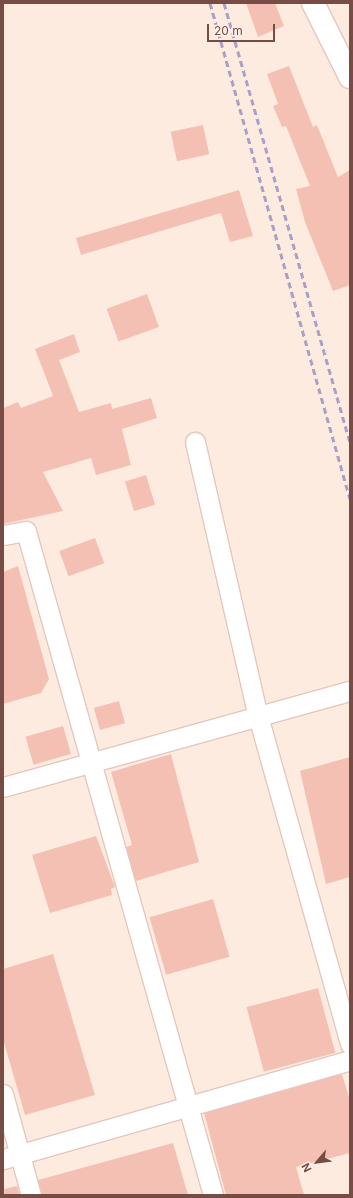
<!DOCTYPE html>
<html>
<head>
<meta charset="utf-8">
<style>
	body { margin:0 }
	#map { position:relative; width:353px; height:1198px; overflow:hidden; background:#feebdf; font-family:Inter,sans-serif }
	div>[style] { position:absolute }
	.building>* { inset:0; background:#f5c0b4; transform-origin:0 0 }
	.roads { filter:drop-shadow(1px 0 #e4c7bd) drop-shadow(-1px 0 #e4c7bd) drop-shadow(0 1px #e4c7bd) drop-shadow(0 -1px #e4c7bd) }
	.minor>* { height:19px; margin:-9.5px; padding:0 9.5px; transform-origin:9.5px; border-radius:9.5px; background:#fff }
	.tertiary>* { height:22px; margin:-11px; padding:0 11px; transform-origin:11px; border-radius:11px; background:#fff }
	.rail>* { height:3px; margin-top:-1.5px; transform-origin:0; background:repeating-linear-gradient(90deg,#ab9ec7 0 6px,transparent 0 10px) }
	span { translate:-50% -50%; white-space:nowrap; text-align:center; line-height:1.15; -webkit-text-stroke:4px #fff0e7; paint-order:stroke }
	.frame { position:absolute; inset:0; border:4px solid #764c45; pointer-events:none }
	.north { position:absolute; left:297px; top:1142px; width:40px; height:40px; -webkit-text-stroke:3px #fff0e7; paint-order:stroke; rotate:242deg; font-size:11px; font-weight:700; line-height:16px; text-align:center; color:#764c45 }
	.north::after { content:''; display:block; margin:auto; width:14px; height:18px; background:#764c45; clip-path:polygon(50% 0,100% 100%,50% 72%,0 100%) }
	.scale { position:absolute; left:207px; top:24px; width:68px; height:18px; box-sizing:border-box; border:2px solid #764c45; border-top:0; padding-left:5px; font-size:12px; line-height:14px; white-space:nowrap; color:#764c45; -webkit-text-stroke:3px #fff0e7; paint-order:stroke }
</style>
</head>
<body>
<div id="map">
	<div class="building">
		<div style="clip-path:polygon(246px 3px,275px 3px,284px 26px,258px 37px)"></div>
		<div style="clip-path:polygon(289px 66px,313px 127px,317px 125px,338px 177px,350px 170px,350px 285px,333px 291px,305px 222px,296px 189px,310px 186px,286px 126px,282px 127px,273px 106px,278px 104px,267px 74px)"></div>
		<div style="left:203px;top:125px;width:30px;height:33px;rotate:78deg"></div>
		<div style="clip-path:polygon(239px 190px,253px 236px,230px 242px,221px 213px,81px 255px,76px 238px)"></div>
		<div style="left:147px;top:294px;width:35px;height:43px;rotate:70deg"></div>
		<div style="clip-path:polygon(74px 334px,80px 352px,59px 360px,79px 412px,111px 403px,112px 409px,151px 398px,157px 418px,122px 429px,131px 465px,96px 475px,91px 458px,43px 472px,63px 511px,3px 524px,3px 408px,18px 402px,21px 408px,53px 396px,35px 349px)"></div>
		<div style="left:146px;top:475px;width:31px;height:22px;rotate:73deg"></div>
		<div style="left:95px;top:538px;width:27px;height:38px;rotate:70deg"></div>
		<div style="clip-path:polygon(18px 566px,49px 679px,41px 693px,3px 704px,3px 572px)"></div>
		<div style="left:119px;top:701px;width:23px;height:26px;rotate:75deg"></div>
		<div style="left:63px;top:726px;width:29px;height:39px;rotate:74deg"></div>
		<div style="clip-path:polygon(171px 754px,199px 862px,136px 881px,126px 847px,132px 845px,111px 772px)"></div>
		<div style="clip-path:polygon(350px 757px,350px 877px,326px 884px,300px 771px)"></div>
		<div style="clip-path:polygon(96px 836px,115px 887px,111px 889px,112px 895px,50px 913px,32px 855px)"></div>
		<div style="left:213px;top:899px;width:60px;height:66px;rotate:74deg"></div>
		<div style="clip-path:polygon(53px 954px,95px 1095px,25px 1115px,3px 1039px,3px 969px)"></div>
		<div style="left:318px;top:988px;width:67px;height:74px;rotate:75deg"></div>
		<div style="clip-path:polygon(342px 1074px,350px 1101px,350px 1153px,296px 1167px,304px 1195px,226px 1195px,204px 1113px)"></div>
		<div style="clip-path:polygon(173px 1143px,188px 1195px,42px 1195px,38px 1180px)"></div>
		<div style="clip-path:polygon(17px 1186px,20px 1195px,5px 1195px,4px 1189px)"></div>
	</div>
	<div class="roads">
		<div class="minor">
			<div style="left:195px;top:442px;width:281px;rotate:77.1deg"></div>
			<div style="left:258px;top:716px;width:341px;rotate:74.3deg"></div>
			<div style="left:3px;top:535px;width:23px;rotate:-10deg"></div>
			<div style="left:26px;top:531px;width:690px;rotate:74.27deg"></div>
			<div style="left:3px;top:787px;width:360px;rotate:-15.5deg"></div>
			<div style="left:3px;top:1094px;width:105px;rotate:74.5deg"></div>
			<div style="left:3px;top:1159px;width:361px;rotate:-15.9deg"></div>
		</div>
		<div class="tertiary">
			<div style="left:313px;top:3px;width:83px;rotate:63.4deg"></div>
		</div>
	</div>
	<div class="rail">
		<div style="left:210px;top:3px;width:515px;rotate:74.24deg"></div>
		<div style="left:224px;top:3px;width:457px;rotate:74deg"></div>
	</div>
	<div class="frame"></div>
	<div class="north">N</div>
	<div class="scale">20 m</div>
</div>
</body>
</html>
